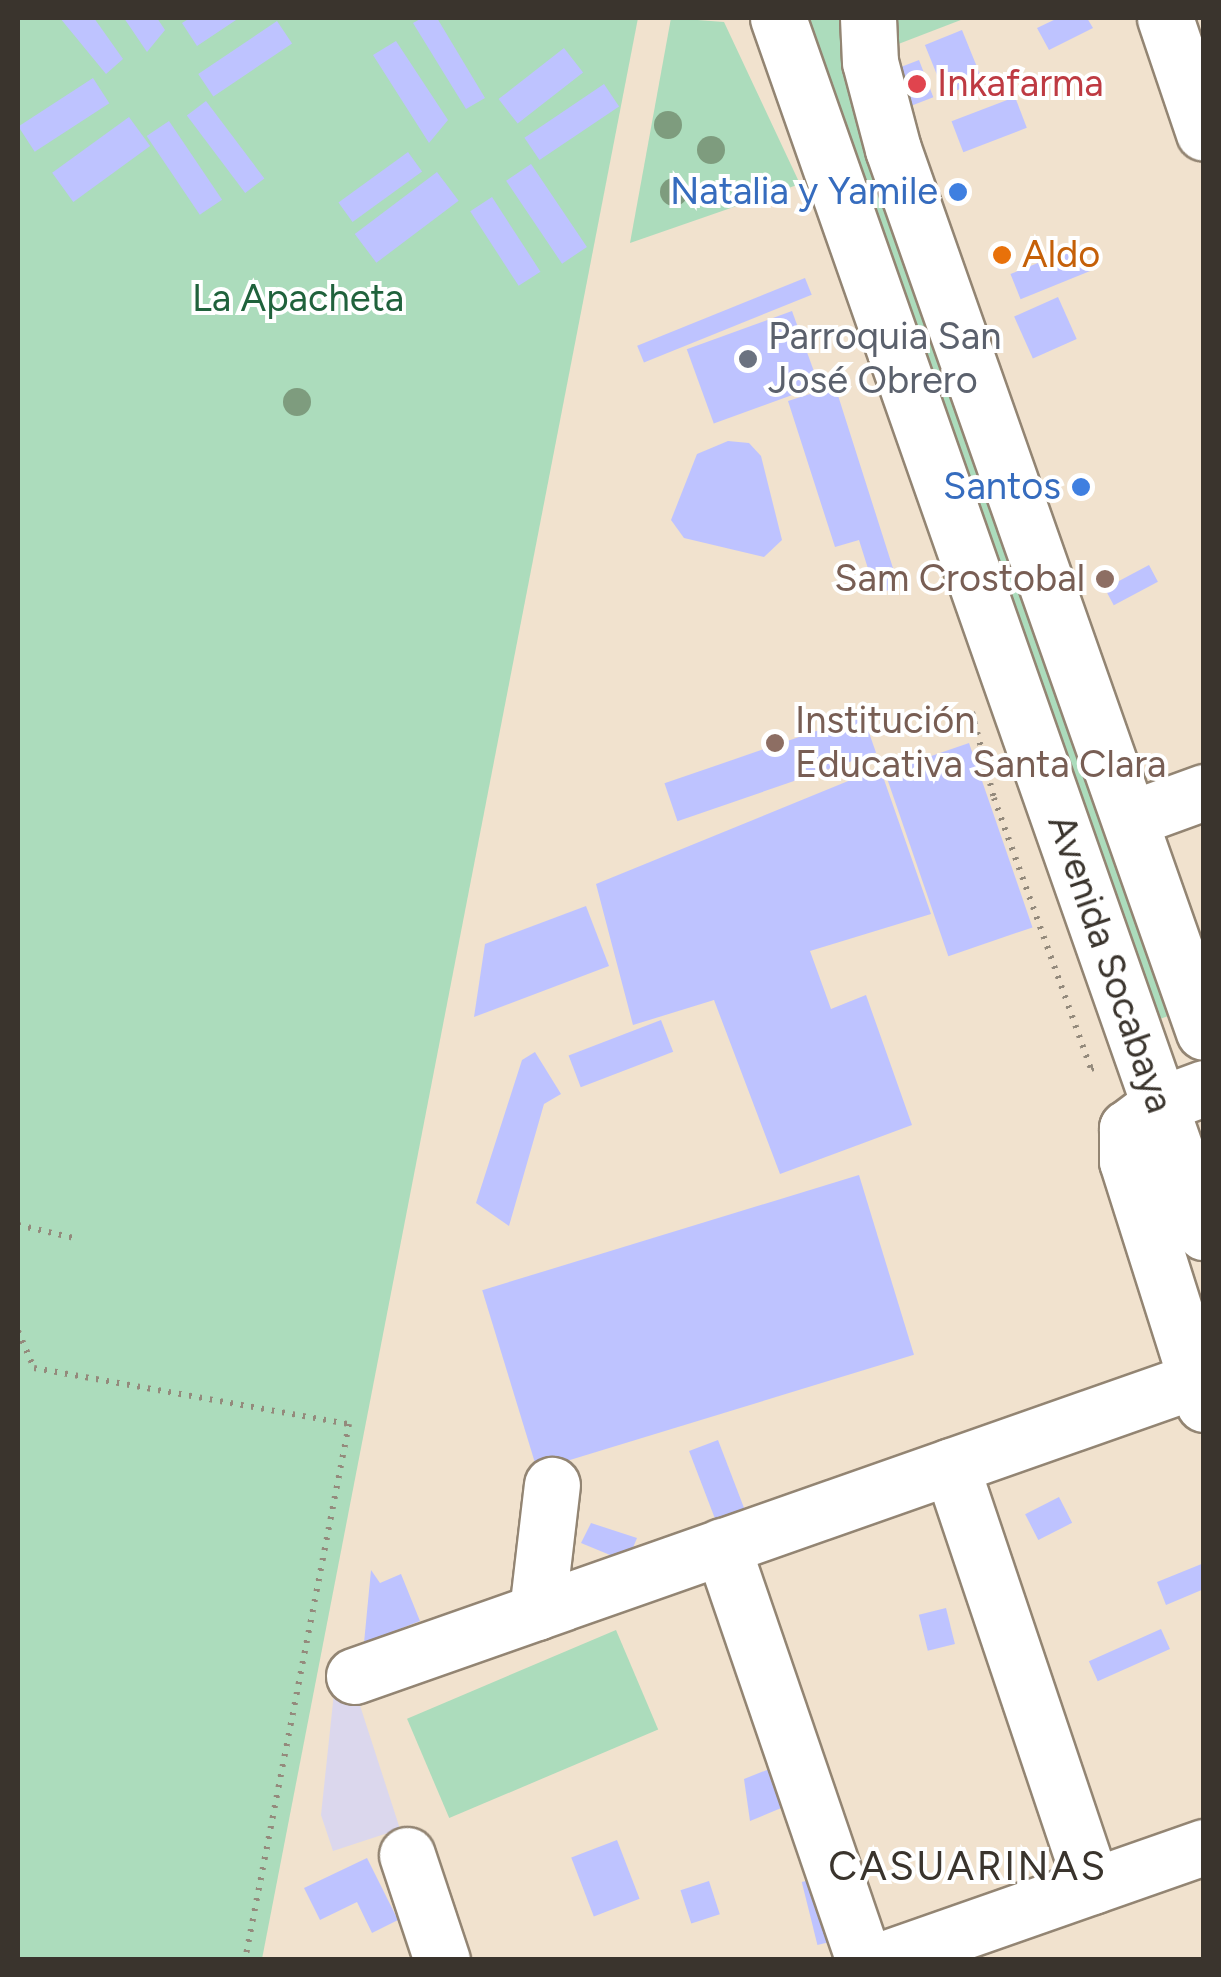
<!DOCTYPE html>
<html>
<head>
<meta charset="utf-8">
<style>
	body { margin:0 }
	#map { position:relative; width:1221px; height:1977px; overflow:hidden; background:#f1e2ce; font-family:Figtree,sans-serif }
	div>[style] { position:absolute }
	.industrial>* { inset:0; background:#dbd7ed }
	.green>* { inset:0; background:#acdcbc; transform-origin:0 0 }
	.building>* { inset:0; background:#bec3ff; transform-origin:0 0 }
	.path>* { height:6px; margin-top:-3px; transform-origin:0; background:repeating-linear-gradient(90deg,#948a7c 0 2.5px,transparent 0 10.5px) }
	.roads { filter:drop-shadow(2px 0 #938573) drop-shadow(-2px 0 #938573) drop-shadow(0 2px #938573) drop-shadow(0 -2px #938573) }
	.minor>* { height:55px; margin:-27.5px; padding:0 27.5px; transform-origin:27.5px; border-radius:27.5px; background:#fff }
	.major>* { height:55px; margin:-27.5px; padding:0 27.5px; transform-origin:27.5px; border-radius:27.5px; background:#fff }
	.trees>* { width:28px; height:28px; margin:-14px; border-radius:50%; background:#7e9c7e }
	.dots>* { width:28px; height:28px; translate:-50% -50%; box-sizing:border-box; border:5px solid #fff; border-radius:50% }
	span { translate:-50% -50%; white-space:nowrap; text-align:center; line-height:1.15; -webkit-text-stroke:8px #fff; paint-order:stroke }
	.health-label { font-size:38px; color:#be3a42 }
	.left { translate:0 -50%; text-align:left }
	.shop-label { font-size:38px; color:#366cbe }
	.right { translate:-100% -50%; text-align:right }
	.food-label { font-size:38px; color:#c56008 }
	.park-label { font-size:38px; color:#20623c }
	.worship-label { font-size:38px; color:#5b616d }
	.education-label { font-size:38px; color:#785e54 }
	.street-label { font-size:38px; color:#3a342d }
	.neighbourhood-label { font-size:40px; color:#3a342d; letter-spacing:2.5px }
	.frame { position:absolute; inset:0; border:20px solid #3a342d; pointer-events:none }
</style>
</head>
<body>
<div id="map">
	<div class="industrial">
		<div style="clip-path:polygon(354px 1687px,400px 1829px,333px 1851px,321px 1815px,334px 1693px)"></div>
	</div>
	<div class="green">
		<div style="clip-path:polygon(18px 18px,638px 18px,262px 1959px,18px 1959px)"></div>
		<div style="clip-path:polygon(671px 18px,724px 22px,800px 184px,630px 243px)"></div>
		<div style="clip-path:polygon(799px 18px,853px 18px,1174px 1014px,1154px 1021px)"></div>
		<div style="clip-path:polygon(892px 18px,966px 18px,888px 48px)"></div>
		<div style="left:616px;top:1630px;width:108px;height:227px;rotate:67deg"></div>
	</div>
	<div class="building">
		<div style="clip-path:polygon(60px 18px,94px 18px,123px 59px,106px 74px)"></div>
		<div style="clip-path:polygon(124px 18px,157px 18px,165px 30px,147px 52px)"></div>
		<div style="clip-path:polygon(190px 18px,239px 18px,197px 46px,182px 23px)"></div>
		<div style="clip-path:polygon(422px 18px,437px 18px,485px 98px,466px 109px,413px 23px)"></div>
		<div style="clip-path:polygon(1058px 18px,1087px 18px,1093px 28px,1049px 50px,1037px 28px)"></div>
		<div style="left:277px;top:21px;width:27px;height:95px;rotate:56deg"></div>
		<div style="left:962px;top:30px;width:54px;height:40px;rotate:68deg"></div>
		<div style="clip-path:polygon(396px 41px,448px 120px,429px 143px,373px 55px)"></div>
		<div style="left:564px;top:48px;width:31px;height:83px;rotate:52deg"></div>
		<div style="left:919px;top:60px;width:40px;height:25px;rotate:69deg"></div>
		<div style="left:93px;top:78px;width:30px;height:89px;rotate:57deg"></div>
		<div style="left:604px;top:84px;width:27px;height:96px;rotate:56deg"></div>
		<div style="left:1015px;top:97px;width:33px;height:68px;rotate:69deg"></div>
		<div style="left:206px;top:101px;width:97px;height:24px;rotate:53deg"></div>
		<div style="left:129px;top:117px;width:36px;height:95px;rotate:54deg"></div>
		<div style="left:169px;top:121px;width:95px;height:27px;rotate:56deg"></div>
		<div style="left:408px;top:152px;width:24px;height:86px;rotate:54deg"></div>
		<div style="left:531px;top:164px;width:100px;height:30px;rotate:56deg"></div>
		<div style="left:437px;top:172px;width:36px;height:103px;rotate:53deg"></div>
		<div style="left:492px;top:197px;width:89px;height:26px;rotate:57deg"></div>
		<div style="left:1080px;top:246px;width:27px;height:75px;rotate:68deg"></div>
		<div style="left:805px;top:278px;width:18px;height:181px;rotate:68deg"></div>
		<div style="left:1058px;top:297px;width:46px;height:48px;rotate:66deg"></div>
		<div style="left:792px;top:311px;width:79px;height:112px;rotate:70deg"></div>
		<div style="clip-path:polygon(835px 386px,899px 587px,876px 594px,859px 540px,835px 547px,788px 401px)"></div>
		<div style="clip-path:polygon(728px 441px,749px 443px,761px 456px,782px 540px,764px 557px,684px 538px,671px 520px,697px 454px)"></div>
		<div style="left:1149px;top:565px;width:19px;height:50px;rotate:62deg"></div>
		<div style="left:863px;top:715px;width:40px;height:210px;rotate:71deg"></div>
		<div style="left:969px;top:743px;width:195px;height:89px;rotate:71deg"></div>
		<div style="clip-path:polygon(880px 768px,931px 914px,810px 951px,831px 1009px,866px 995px,912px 1125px,780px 1174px,714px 1000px,633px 1025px,596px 884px)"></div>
		<div style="clip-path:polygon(586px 906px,609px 966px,474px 1017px,485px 944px)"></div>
		<div style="left:661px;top:1020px;width:34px;height:99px;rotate:69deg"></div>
		<div style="clip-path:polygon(535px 1052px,561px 1094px,544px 1104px,509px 1226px,476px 1203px,522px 1060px)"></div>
		<div style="left:859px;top:1175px;width:188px;height:394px;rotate:73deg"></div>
		<div style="left:718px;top:1440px;width:88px;height:31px;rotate:69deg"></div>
		<div style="left:1059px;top:1497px;width:29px;height:38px;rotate:63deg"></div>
		<div style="clip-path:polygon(591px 1523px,637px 1538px,627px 1562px,581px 1543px)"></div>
		<div style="clip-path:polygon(1204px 1563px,1204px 1589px,1166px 1605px,1157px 1582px)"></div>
		<div style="clip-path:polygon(371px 1570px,380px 1583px,401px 1574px,420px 1621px,364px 1643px)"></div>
		<div style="left:946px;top:1608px;width:37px;height:28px;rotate:76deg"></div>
		<div style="left:1161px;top:1629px;width:22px;height:79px;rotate:66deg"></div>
		<div style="clip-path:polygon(782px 1764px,798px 1801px,750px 1821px,744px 1779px)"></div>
		<div style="left:617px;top:1840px;width:63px;height:49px;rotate:69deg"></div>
		<div style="clip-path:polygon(367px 1858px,398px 1920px,372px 1933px,357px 1902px,320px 1920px,304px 1888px)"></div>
		<div style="left:826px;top:1876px;width:65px;height:25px;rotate:76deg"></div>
		<div style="left:709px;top:1881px;width:35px;height:30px;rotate:72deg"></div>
	</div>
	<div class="path">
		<div style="left:972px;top:712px;width:89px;rotate:75.7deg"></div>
		<div style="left:994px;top:798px;width:288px;rotate:70.3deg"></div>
		<div style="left:1091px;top:1069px;width:10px;rotate:-24deg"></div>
		<div style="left:18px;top:1225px;width:57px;rotate:13.1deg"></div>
		<div style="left:18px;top:1331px;width:40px;rotate:66.6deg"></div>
		<div style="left:34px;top:1368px;width:320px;rotate:10.1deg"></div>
		<div style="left:349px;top:1424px;width:546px;rotate:100.98deg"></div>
	</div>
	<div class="roads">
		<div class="minor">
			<div style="left:1165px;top:18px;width:121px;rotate:71.3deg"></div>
			<div style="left:1130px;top:819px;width:79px;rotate:-20deg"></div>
			<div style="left:1204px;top:1088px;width:49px;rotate:159.7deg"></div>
			<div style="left:1158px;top:1105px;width:39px;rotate:143deg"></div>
			<div style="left:1127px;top:1128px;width:33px;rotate:90deg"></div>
			<div style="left:1127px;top:1161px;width:255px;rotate:72.4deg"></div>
			<div style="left:951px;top:1466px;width:443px;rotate:71.4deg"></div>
			<div style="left:722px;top:1546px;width:438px;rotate:71.1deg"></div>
			<div style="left:537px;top:1612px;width:128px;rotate:-83.3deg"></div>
			<div style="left:354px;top:1676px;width:893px;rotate:-19.37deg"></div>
			<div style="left:407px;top:1855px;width:111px;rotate:71.6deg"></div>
			<div style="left:881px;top:1960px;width:342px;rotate:-19.3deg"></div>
		</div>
		<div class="major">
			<div style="left:778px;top:18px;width:1287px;rotate:70.66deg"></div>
			<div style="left:868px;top:18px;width:44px;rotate:87.4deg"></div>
			<div style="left:870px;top:62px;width:90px;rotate:75.2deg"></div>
			<div style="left:893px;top:149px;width:936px;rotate:70.6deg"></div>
		</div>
	</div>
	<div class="trees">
		<div style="left:668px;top:125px"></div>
		<div style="left:711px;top:150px"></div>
		<div style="left:674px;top:192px"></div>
		<div style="left:297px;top:402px"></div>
	</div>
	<div class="dots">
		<div style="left:917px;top:84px;background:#e0444e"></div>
		<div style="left:958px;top:192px;background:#3f7fe0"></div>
		<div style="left:1002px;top:255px;background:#e8710a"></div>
		<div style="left:748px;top:359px;background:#6b7280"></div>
		<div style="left:1081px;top:487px;background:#3f7fe0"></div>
		<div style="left:1105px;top:579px;background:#8d6e63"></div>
		<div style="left:775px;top:743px;background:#8d6e63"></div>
	</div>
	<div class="health-label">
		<span class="left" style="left:937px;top:84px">Inkafarma</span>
	</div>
	<div class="shop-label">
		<span class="right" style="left:938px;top:192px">Natalia y Yamile</span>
		<span class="right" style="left:1061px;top:487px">Santos</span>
	</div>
	<div class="food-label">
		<span class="left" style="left:1022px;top:255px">Aldo</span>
	</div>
	<div class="park-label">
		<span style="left:298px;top:299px">La Apacheta</span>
	</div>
	<div class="worship-label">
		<span class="left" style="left:768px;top:359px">Parroquia San<br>José Obrero</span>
	</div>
	<div class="education-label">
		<span class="right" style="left:1085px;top:579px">Sam Crostobal</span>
		<span class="left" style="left:795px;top:743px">Institución<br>Educativa Santa Clara</span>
	</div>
	<div class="street-label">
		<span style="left:1110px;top:964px;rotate:71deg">Avenida Socabaya</span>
	</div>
	<div class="neighbourhood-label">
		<span style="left:968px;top:1866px">CASUARINAS</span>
	</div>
	<div class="frame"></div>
</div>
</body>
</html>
